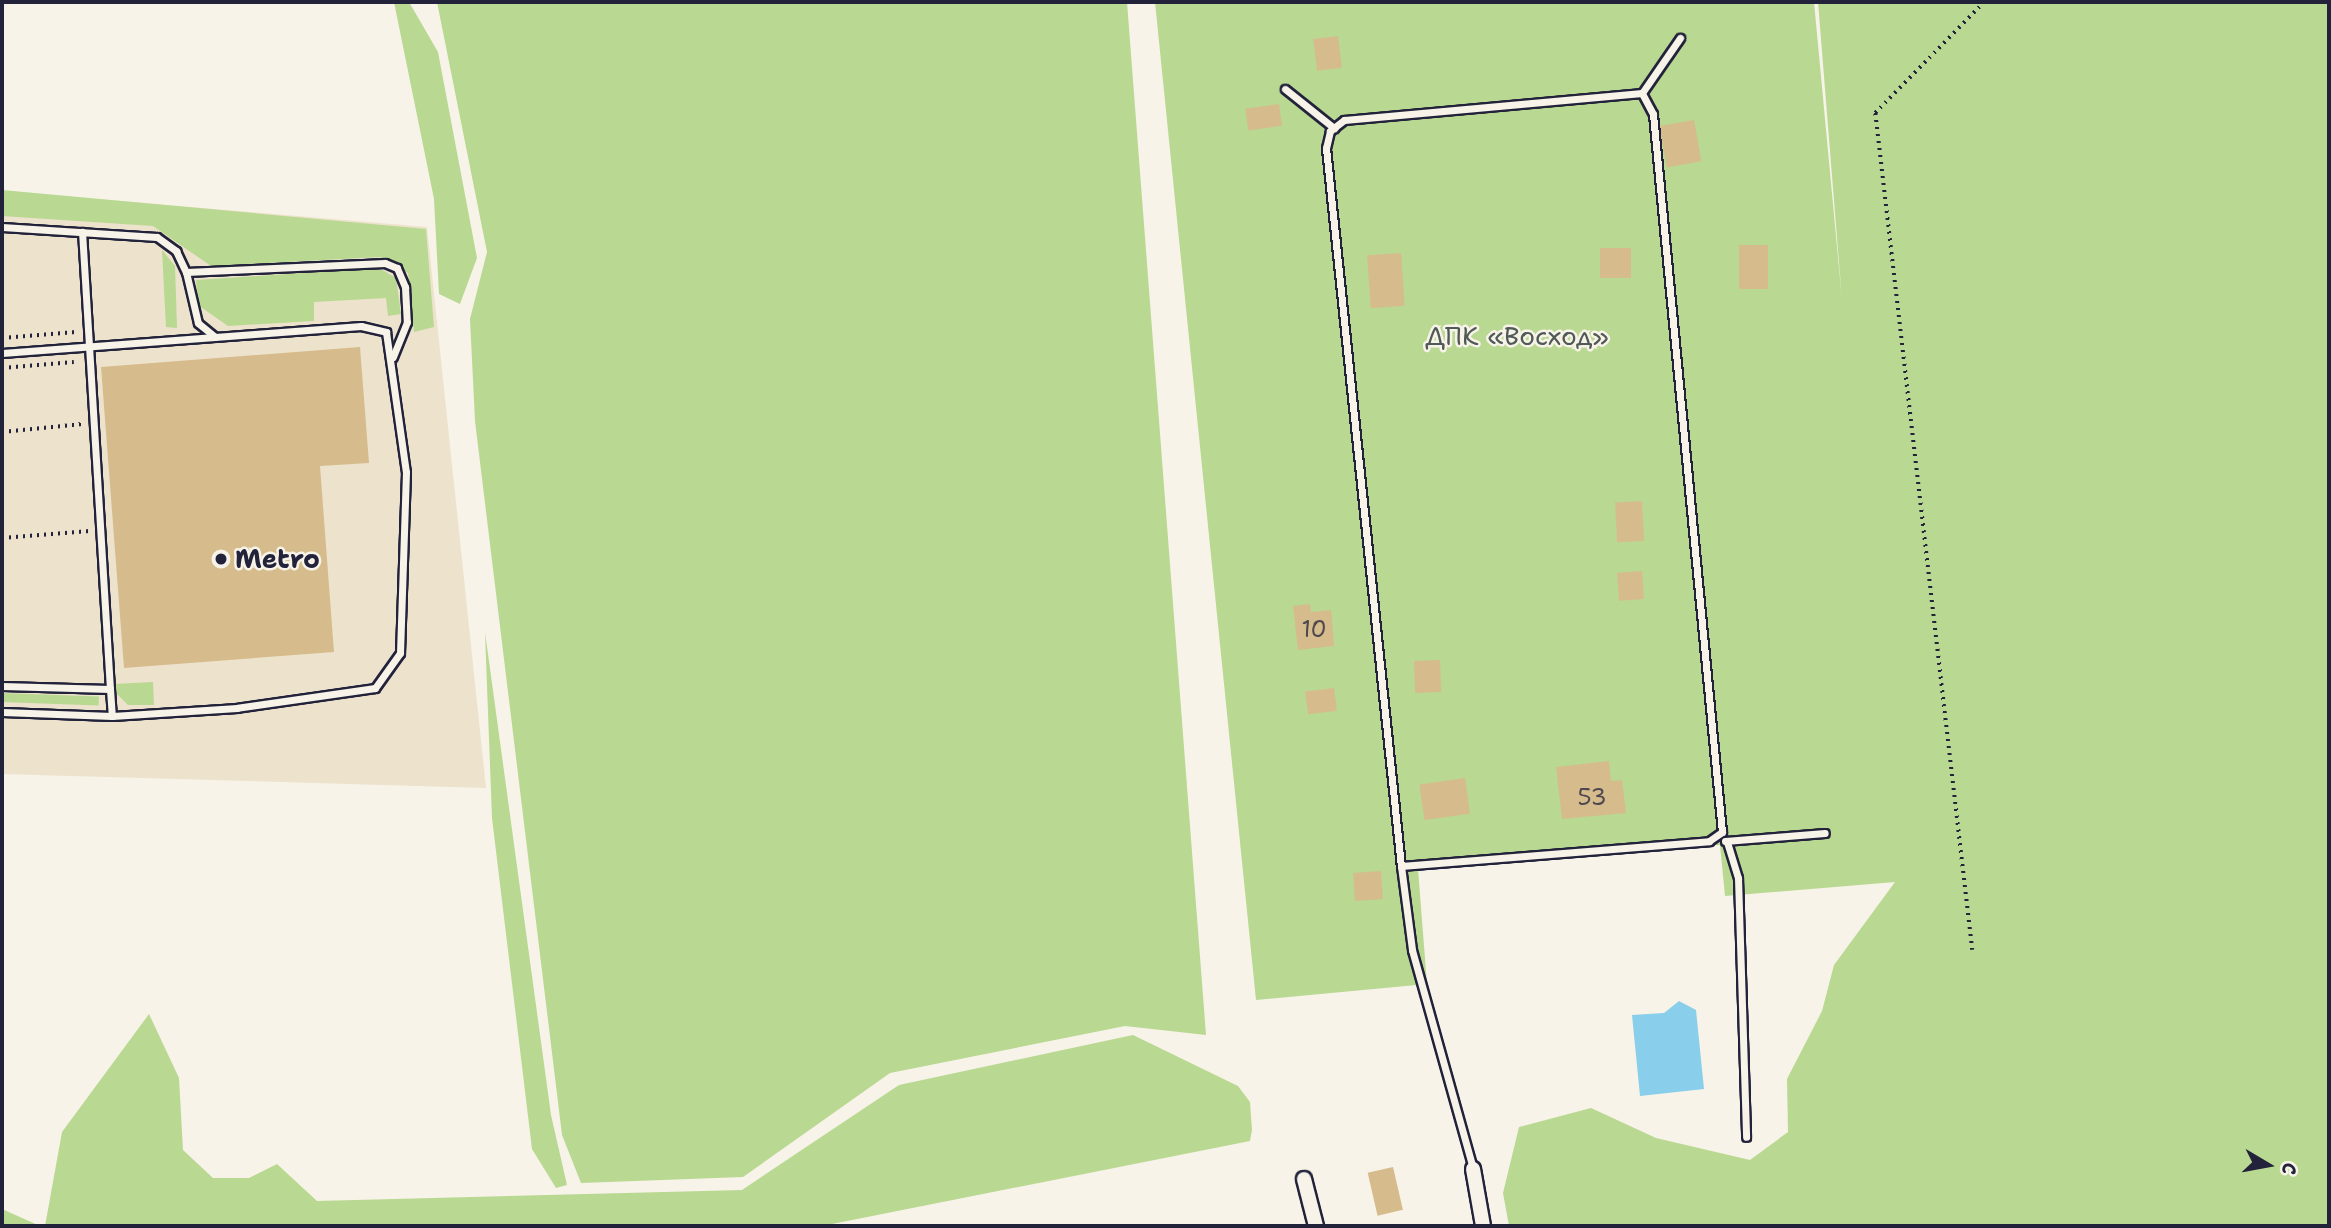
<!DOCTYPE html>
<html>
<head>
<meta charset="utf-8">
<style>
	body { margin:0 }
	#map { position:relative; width:2331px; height:1228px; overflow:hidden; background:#f7f3e8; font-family:"Shantell Sans",sans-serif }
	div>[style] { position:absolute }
	.built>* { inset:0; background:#ede2cc }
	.green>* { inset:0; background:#b9d891; transform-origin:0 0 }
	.water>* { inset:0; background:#89ceea }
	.building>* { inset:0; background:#d6bc8c; transform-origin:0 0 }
	.path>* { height:3.5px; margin-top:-1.75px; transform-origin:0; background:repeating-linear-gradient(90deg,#22223b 0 2px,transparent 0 7px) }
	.roads { filter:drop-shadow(2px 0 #22223b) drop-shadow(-2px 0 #22223b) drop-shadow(0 2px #22223b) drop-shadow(0 -2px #22223b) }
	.lane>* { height:7px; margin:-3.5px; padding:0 3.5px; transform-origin:3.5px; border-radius:3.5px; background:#f7f3e8 }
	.street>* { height:14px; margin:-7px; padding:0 7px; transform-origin:7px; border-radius:7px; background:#f7f3e8 }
	.dots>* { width:19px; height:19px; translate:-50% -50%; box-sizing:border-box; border:4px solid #f7f3e8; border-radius:50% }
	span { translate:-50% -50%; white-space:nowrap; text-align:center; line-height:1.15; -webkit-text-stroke:5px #f7f3e8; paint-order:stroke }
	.number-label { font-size:23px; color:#4f484f }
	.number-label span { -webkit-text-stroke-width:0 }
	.park-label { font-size:26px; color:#4f5955 }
	.poi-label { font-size:26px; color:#22223b; font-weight:700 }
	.left { translate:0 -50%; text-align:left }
	.frame { position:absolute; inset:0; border:4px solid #22223b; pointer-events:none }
	.north { position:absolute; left:2233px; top:1130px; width:70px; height:70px; -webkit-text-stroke:5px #f7f3e8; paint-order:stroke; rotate:100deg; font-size:19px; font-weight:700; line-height:28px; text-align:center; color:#22223b }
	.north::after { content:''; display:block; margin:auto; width:24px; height:32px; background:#22223b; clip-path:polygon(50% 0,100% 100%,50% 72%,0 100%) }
</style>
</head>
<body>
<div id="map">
	<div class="built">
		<div style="clip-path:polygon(2px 191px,427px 227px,486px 788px,2px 774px)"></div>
	</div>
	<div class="green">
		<div style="clip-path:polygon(394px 2px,409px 2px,438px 52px,477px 258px,460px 304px,439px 294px,434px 199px)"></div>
		<div style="clip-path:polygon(437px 2px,1127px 2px,1206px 1035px,1125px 1026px,890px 1073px,743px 1177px,581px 1183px,562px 1135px,475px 421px,470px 319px,487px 252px)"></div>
		<div style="clip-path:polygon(1155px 2px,1814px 2px,1842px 300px,1818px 2px,2329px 2px,2329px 1226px,1509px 1226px,1503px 1193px,1519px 1127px,1591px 1108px,1656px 1138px,1750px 1160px,1788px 1132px,1787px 1079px,1822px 1011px,1834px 965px,1895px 882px,1725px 896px,1720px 845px,1418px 869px,1427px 984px,1256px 1000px)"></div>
		<div style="clip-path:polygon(2px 190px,426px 229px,434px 327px,414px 332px,408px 273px,380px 257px,211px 266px,153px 226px,2px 216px)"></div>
		<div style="clip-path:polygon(162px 250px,175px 266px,177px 328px,166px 327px)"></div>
		<div style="clip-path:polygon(379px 268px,396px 278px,401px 314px,388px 316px,386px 298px,314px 302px,314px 321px,228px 326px,198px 305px,196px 280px)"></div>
		<div style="clip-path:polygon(485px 632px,551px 1115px,567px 1185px,556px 1188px,532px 1149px,492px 818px)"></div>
		<div style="clip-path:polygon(153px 682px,154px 705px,128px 705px,116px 693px,115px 684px)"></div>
		<div style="left:2px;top:693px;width:97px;height:9px;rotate:2deg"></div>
		<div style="clip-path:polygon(149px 1014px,179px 1078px,183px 1150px,213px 1178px,249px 1178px,277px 1164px,317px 1201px,742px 1190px,899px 1085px,1133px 1035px,1238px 1086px,1250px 1102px,1252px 1130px,1250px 1141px,822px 1226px,45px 1226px,62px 1132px)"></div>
		<div style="clip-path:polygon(2px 1209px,40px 1226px,2px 1226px)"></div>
	</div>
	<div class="water">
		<div style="clip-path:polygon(1679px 1001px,1696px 1010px,1704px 1089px,1640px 1096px,1632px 1015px,1664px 1013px)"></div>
	</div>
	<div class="building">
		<div style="left:1338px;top:36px;width:32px;height:25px;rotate:83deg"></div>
		<div style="left:1279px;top:104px;width:22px;height:34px;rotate:82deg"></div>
		<div style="left:1694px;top:120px;width:42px;height:35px;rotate:80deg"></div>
		<div style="left:1739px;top:245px;width:29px;height:44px"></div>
		<div style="left:1600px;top:248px;width:31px;height:30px"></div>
		<div style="left:1401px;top:253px;width:53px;height:34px;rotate:86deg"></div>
		<div style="clip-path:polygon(360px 347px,369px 463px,320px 466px,334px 652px,124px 668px,101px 367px)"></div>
		<div style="left:1642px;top:501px;width:40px;height:27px;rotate:87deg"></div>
		<div style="left:1642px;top:571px;width:28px;height:25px;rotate:86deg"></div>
		<div style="clip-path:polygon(1310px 604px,1311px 612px,1331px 610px,1334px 646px,1298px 650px,1293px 606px)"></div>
		<div style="left:1440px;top:660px;width:32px;height:26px;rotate:88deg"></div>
		<div style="left:1334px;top:688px;width:23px;height:29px;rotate:83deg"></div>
		<div style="clip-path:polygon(1609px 761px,1611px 781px,1622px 780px,1626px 813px,1562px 819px,1556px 767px)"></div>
		<div style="left:1465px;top:778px;width:36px;height:46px;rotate:82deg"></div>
		<div style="left:1381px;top:871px;width:28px;height:28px;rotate:86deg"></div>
		<div style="left:1393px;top:1167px;width:44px;height:26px;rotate:77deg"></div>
	</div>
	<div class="path">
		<div style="left:2px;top:338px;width:74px;rotate:-4.6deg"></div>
		<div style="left:2px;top:368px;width:72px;rotate:-4.8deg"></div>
		<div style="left:2px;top:432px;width:81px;rotate:-5.6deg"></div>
		<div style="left:2px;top:538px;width:88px;rotate:-4.5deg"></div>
		<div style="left:1972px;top:950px;width:843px;rotate:-96.61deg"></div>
		<div style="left:1875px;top:113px;width:156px;rotate:-45.5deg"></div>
	</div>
	<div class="roads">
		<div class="lane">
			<div style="left:1285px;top:89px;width:63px;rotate:38.5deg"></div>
			<div style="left:1642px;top:93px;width:67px;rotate:-55.4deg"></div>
			<div style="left:2px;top:227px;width:155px;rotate:3.7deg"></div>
			<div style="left:157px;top:237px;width:24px;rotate:36deg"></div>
			<div style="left:176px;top:251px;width:23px;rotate:65deg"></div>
			<div style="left:186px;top:272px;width:199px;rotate:-2.6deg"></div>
			<div style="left:385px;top:263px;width:13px;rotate:23deg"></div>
			<div style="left:397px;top:268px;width:21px;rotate:67deg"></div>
			<div style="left:405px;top:287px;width:35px;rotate:87deg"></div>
			<div style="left:407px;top:322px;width:38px;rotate:112deg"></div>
			<div style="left:186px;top:272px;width:52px;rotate:76.8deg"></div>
			<div style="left:198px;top:323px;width:22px;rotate:39deg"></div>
			<div style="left:2px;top:353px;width:360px;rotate:-4.3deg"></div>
			<div style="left:361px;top:326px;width:26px;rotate:13deg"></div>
			<div style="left:386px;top:332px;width:141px;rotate:81.9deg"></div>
			<div style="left:406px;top:472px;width:181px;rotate:91.9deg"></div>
			<div style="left:400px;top:653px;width:43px;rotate:125.5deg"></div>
			<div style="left:375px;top:688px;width:139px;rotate:171.8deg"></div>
			<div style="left:237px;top:708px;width:125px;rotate:176.3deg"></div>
			<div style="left:112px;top:716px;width:110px;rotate:-177.9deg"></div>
			<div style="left:2px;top:686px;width:108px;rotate:1.6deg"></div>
			<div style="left:110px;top:689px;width:458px;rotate:-93.5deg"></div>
			<div style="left:110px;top:689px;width:27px;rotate:86deg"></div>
			<div style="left:1725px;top:841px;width:100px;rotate:-4.6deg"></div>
			<div style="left:1727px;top:842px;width:38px;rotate:73deg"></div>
			<div style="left:1738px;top:878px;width:259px;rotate:88.2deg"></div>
			<div style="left:1401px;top:866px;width:309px;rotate:-4.6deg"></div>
			<div style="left:1709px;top:841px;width:16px;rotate:-35deg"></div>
			<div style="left:1722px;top:832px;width:721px;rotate:-95.49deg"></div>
			<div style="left:1653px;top:114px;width:24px;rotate:-118deg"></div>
			<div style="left:1642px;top:93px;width:299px;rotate:174.8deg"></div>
			<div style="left:1344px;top:120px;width:18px;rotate:142deg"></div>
			<div style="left:1330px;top:131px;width:17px;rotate:103deg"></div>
			<div style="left:1326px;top:148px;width:722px;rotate:84.04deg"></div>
			<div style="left:1401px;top:866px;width:85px;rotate:82.5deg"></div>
			<div style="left:1412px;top:950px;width:227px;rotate:74.4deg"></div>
		</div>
		<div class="street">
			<div style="left:1473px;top:1169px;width:58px;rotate:80deg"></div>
			<div style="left:1304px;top:1179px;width:49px;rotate:75.7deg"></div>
		</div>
	</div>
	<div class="dots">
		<div style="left:221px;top:559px;background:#22223b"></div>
	</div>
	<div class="number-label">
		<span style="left:1314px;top:629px">10</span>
		<span style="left:1592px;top:797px">53</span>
	</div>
	<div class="park-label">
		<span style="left:1517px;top:336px">ДПК «Восход»</span>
	</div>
	<div class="poi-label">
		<span class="left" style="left:235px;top:559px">Metro</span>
	</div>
	<div class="frame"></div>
	<div class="north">С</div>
</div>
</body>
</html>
